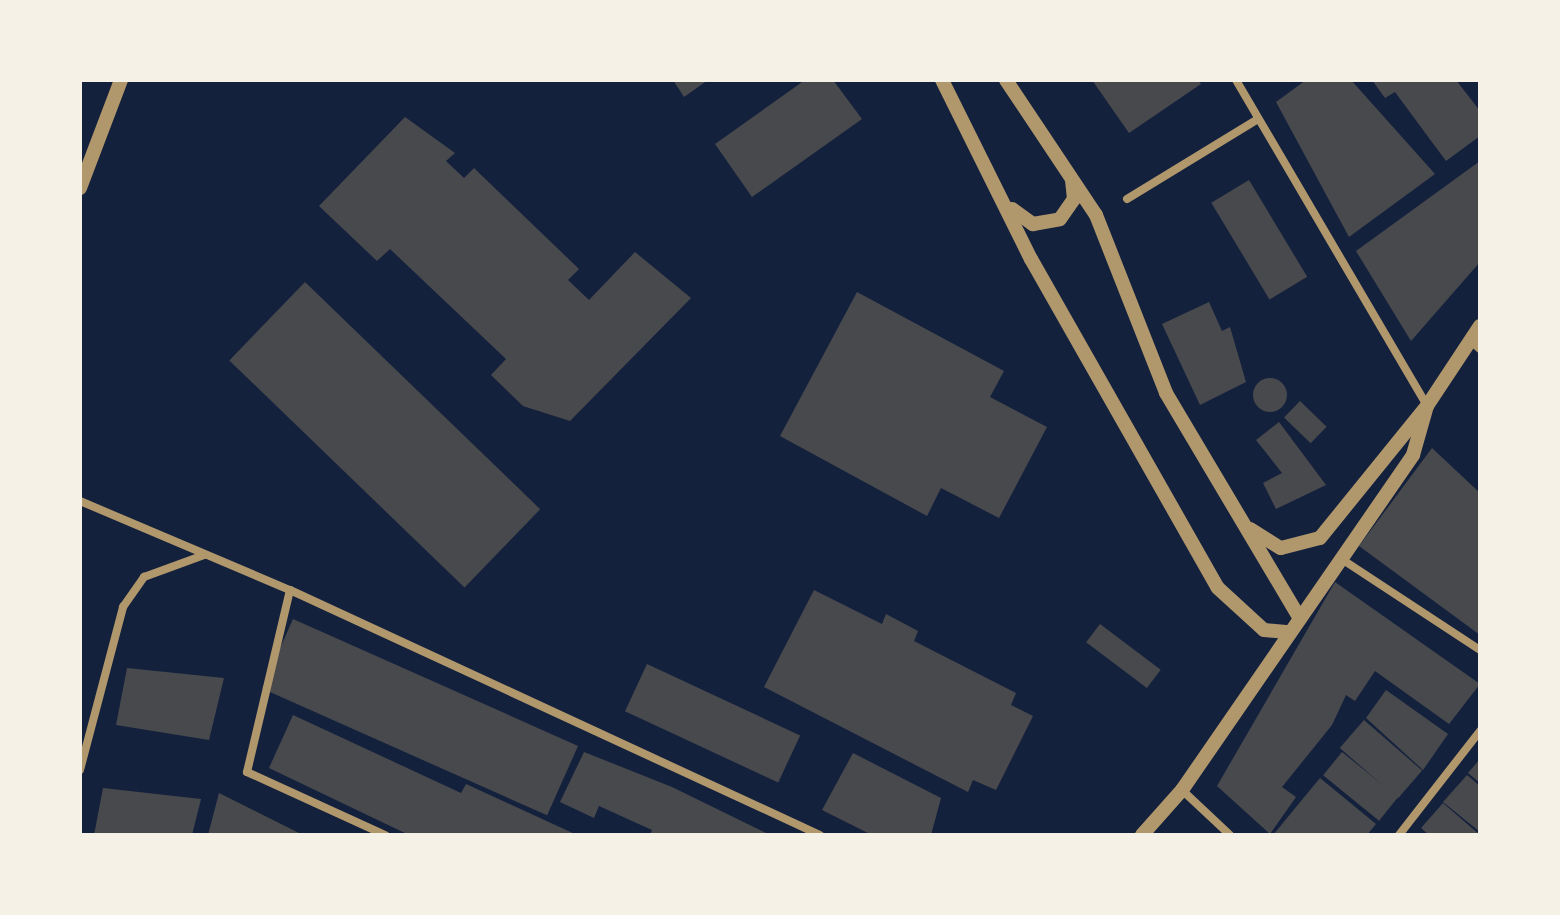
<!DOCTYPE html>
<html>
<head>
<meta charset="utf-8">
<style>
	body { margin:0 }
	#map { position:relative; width:1560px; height:915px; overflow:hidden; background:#14213d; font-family:Manrope,sans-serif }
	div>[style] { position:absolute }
	.building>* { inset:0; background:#48494c; transform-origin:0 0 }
	.round { border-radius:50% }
	.minor>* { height:8px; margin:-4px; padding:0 4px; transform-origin:4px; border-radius:4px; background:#b1986c }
	.tertiary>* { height:14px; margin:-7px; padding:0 7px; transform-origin:7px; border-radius:7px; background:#b1986c }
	span { translate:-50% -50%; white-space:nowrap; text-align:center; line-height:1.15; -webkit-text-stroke:6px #f6f1e7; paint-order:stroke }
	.frame { position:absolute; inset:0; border:82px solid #f6f1e7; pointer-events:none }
</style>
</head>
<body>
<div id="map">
	<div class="building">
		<div style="clip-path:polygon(673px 80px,708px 80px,684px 97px)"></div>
		<div style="clip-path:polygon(805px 80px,833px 80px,862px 119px,752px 197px,715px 144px)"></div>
		<div style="clip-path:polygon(1092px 80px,1198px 80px,1201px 84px,1129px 133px)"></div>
		<div style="clip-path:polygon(1306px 80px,1351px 80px,1435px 174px,1349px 237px,1276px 102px)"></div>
		<div style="clip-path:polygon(1372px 80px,1456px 80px,1480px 111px,1480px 136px,1446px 161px,1395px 92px,1385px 98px)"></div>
		<div style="clip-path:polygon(405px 117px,455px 153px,446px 161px,464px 178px,474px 168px,579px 269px,568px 280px,589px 300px,635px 252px,691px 298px,570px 421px,523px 406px,491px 375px,506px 359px,390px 249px,377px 261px,319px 206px)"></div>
		<div style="clip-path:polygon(1480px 161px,1480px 262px,1411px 341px,1356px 251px)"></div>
		<div style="left:1249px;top:180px;width:113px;height:44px;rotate:59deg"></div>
		<div style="left:305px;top:282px;width:327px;height:109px;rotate:44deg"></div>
		<div style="clip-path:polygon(857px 292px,1004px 371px,990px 397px,1047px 427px,999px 518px,941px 488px,927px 516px,780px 436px)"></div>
		<div style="clip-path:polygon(1209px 302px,1222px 331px,1230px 327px,1246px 382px,1200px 405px,1162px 324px)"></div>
		<div class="round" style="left:1253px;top:378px;width:34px;height:34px"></div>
		<div style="left:1300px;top:401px;width:37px;height:23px;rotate:44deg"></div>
		<div style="clip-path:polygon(1279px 422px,1326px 485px,1276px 509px,1263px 483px,1282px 473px,1256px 440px)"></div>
		<div style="clip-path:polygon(1432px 448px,1480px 493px,1480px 635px,1359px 546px)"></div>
		<div style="clip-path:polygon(1335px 582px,1480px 684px,1449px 724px,1375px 671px,1355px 701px,1346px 695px,1332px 725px,1282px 787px,1296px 797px,1270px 834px,1217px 786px)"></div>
		<div style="clip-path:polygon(814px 590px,882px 624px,886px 614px,918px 631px,914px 641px,1016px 693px,1011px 705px,1033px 716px,996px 790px,973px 780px,968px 792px,764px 687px)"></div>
		<div style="left:293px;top:619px;width:312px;height:76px;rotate:24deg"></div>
		<div style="left:1100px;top:624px;width:76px;height:23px;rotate:37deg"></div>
		<div style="left:647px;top:664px;width:169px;height:52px;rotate:25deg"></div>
		<div style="clip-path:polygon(127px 668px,224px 678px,209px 740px,116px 725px)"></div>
		<div style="clip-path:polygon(1386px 690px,1448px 734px,1423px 770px,1366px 718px)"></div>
		<div style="clip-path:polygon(293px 715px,461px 793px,466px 784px,577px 835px,409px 835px,269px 768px)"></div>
		<div style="left:1364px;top:720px;width:77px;height:37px;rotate:41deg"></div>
		<div style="clip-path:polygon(584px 752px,672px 787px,770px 835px,650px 835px,652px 830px,599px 806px,594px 818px,560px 802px)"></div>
		<div style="left:1342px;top:752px;width:72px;height:30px;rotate:39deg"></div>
		<div style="clip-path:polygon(853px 753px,941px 798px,931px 835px,872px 835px,822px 810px)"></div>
		<div style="clip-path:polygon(1480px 759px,1480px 783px,1468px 773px)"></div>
		<div style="clip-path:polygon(1467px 775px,1480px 786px,1480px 832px,1443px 802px)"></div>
		<div style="clip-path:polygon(1320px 778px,1376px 824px,1367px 835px,1273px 835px)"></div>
		<div style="clip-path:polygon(103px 788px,201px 799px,192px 835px,94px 835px)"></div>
		<div style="clip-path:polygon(219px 793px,303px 835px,208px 835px)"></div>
		<div style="clip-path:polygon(1443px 803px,1480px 835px,1429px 835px,1421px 828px)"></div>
	</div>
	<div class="minor">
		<div style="left:1236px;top:80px;width:378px;rotate:59.6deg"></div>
		<div style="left:1127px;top:199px;width:153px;rotate:-31.4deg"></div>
		<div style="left:1471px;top:341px;width:12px;rotate:42deg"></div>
		<div style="left:80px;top:501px;width:228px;rotate:23deg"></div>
		<div style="left:290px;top:590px;width:584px;rotate:24.81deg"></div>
		<div style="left:1340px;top:558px;width:168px;rotate:33.3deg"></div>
		<div style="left:290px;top:590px;width:187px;rotate:103.3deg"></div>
		<div style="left:247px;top:772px;width:152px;rotate:24.5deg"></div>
		<div style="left:80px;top:770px;width:169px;rotate:-75.2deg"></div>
		<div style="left:123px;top:607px;width:37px;rotate:-55deg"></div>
		<div style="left:144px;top:577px;width:64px;rotate:-20.1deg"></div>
		<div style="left:1182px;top:790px;width:66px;rotate:43.2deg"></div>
		<div style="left:1399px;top:835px;width:132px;rotate:-52.1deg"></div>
	</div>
	<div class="tertiary">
		<div style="left:942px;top:80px;width:200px;rotate:63.6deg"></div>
		<div style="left:1031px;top:259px;width:378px;rotate:60.4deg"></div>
		<div style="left:1218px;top:588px;width:62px;rotate:42.4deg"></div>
		<div style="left:1264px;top:630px;width:25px;rotate:5deg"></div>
		<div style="left:1006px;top:80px;width:162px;rotate:56.3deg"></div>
		<div style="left:1096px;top:215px;width:191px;rotate:68.5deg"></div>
		<div style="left:1166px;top:393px;width:261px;rotate:59.3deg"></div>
		<div style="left:80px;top:188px;width:116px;rotate:-69.2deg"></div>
		<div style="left:1012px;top:209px;width:26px;rotate:36deg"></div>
		<div style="left:1033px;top:224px;width:27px;rotate:-10deg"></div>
		<div style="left:1060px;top:219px;width:24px;rotate:-55deg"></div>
		<div style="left:1074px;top:199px;width:19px;rotate:-96deg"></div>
		<div style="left:1250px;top:529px;width:36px;rotate:32deg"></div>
		<div style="left:1281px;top:548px;width:40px;rotate:-14.4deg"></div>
		<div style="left:1320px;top:538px;width:170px;rotate:-51deg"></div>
		<div style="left:1427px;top:406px;width:96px;rotate:-56.5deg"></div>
		<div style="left:1142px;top:835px;width:60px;rotate:-48.4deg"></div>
		<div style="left:1182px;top:790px;width:407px;rotate:-55.4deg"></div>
		<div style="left:1413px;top:455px;width:51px;rotate:-74.1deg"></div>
	</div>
	<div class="frame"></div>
</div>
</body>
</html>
